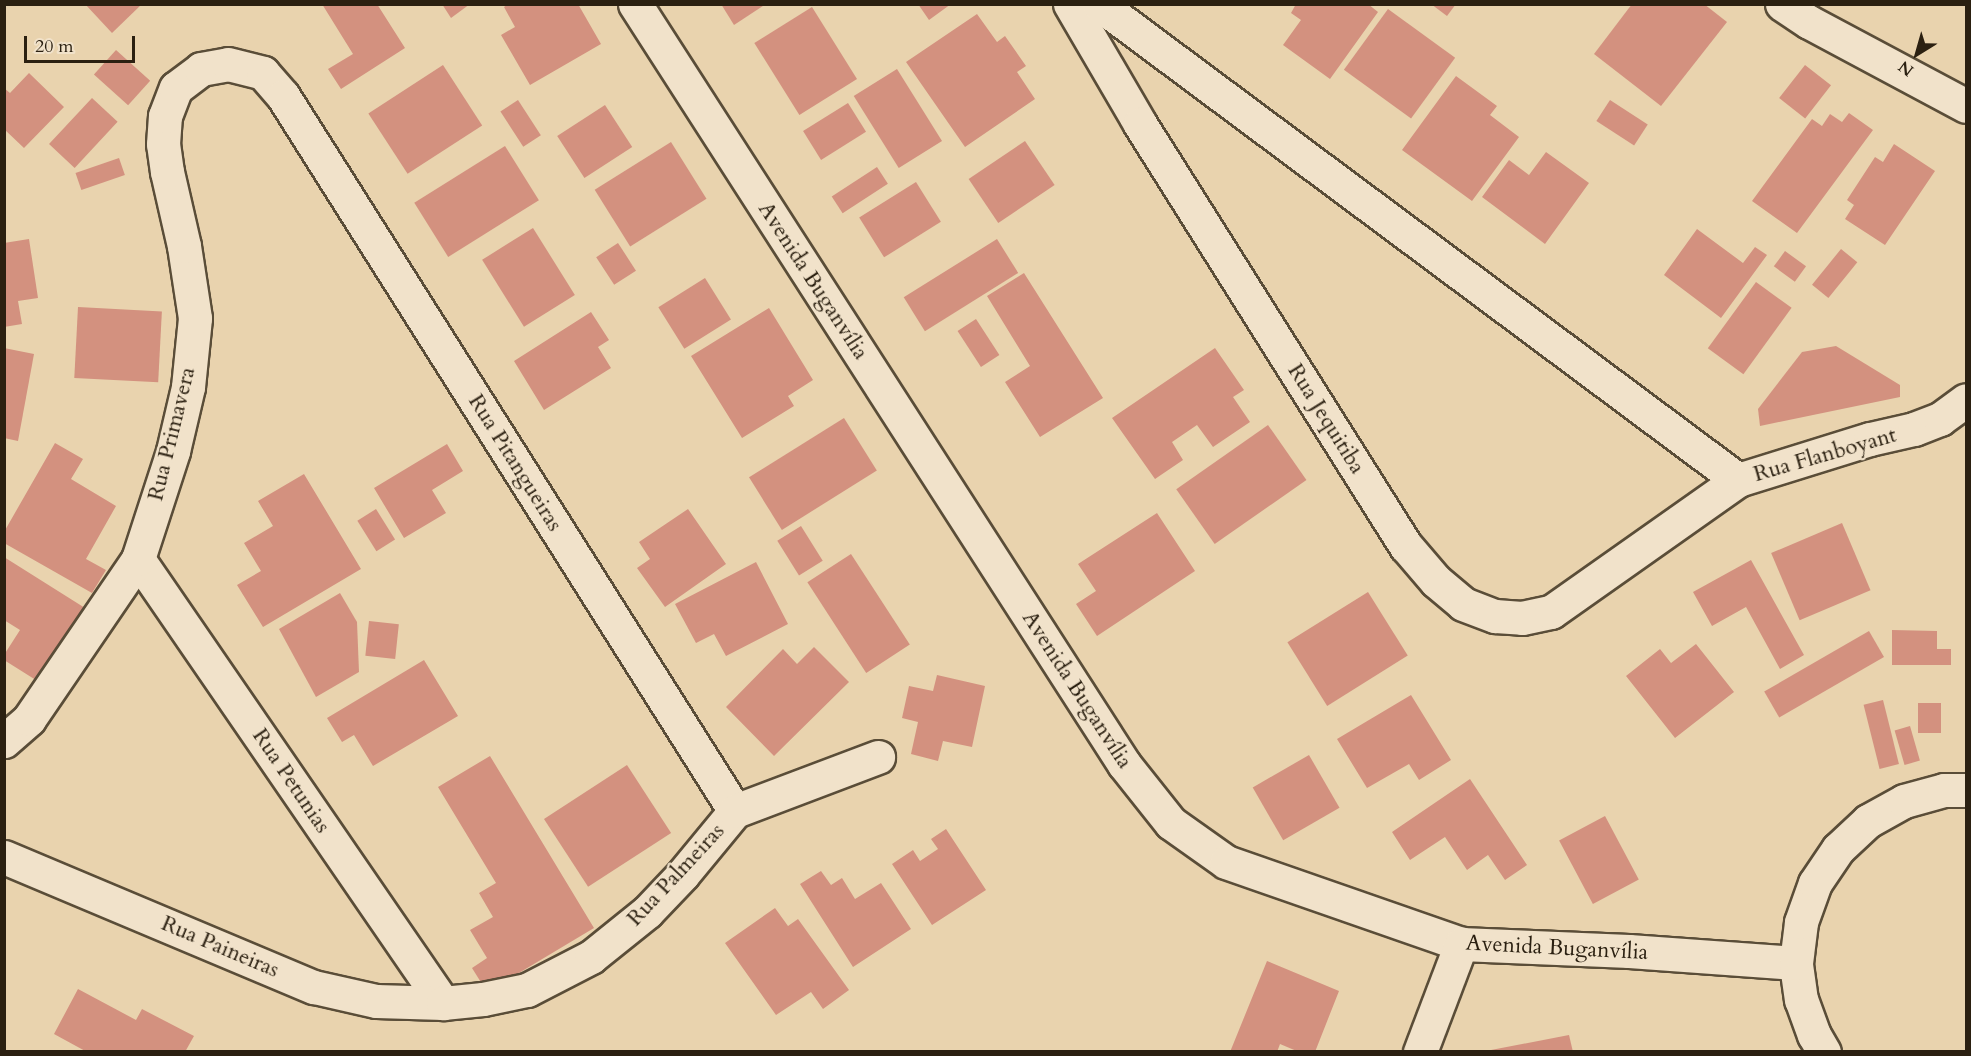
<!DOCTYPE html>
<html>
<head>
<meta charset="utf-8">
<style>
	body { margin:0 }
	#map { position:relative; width:1971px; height:1056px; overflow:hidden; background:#e9d3ae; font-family:Cardo,serif }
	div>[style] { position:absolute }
	.building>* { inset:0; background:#d3917f; transform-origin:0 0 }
	.roads { filter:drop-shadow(2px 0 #5a4d38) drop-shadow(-2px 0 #5a4d38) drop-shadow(0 2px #5a4d38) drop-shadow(0 -2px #5a4d38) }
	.minor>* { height:33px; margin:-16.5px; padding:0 16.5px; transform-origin:16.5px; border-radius:16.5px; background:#f1e2ca }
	span { translate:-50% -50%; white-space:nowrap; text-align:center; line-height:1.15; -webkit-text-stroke:4.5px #f1e2ca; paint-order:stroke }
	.street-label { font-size:22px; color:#2b2011 }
	.frame { position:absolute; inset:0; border:6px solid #2b2011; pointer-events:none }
	.north { position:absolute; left:1887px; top:24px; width:60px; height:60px; -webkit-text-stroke:4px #f1e2ca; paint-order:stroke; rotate:217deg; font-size:16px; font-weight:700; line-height:24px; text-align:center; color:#2b2011 }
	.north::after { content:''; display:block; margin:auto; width:21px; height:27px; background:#2b2011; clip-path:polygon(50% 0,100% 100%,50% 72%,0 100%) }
	.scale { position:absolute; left:24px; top:36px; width:111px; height:27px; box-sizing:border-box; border:3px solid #2b2011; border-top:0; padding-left:8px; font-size:18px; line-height:21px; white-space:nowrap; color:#2b2011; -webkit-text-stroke:4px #f1e2ca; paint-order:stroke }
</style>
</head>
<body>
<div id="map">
	<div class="building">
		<div style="clip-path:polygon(85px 4px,142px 4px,112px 33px)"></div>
		<div style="clip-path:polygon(322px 4px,377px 4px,405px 48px,341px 89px,328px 69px,353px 54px)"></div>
		<div style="clip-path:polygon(442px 4px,470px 4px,451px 18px)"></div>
		<div style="clip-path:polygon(508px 4px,578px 4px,601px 44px,530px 85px,501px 35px,515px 27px,504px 7px)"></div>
		<div style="clip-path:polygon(721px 4px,766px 4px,734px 25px)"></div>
		<div style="clip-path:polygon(918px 4px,951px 4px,929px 20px)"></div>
		<div style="clip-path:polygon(1296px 4px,1368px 4px,1378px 12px,1330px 79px,1283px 45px,1301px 20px,1291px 13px)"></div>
		<div style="clip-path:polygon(1431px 4px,1456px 4px,1447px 16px)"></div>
		<div style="clip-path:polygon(1632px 4px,1704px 4px,1727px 22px,1661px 106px,1594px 54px)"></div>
		<div style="left:812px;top:7px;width:85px;height:68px;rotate:58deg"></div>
		<div style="left:1388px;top:9px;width:83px;height:75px;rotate:36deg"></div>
		<div style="clip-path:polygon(977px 14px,997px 42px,1005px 36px,1026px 66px,1017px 72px,1035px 99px,965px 147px,906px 62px)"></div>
		<div style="left:116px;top:50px;width:46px;height:33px;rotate:42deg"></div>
		<div style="left:443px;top:65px;width:72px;height:89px;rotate:57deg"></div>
		<div style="left:1805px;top:65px;width:33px;height:42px;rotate:38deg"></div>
		<div style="left:897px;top:69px;width:85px;height:51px;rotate:58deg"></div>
		<div style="clip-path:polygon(29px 73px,64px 107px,24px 148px,4px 129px,4px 88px,10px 93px)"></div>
		<div style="clip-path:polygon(1456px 76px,1497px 106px,1490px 115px,1519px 137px,1472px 201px,1402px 150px)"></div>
		<div style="left:92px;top:98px;width:35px;height:63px;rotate:43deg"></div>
		<div style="left:518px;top:100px;width:42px;height:21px;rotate:57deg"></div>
		<div style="left:1610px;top:100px;width:45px;height:25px;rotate:33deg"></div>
		<div style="left:848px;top:103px;width:34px;height:53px;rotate:58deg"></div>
		<div style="left:605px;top:105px;width:50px;height:57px;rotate:57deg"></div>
		<div style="clip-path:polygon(1849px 113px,1873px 130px,1797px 233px,1752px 201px,1812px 119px,1822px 126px,1830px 114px,1842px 122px)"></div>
		<div style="left:1025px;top:141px;width:53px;height:68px;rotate:56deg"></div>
		<div style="left:671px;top:142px;width:67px;height:90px;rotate:58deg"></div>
		<div style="clip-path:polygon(1894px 144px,1935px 171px,1885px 245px,1845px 219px,1854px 205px,1847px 200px,1875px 157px,1883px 162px)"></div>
		<div style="left:505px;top:146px;width:64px;height:107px;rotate:58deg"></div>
		<div style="clip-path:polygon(1546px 152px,1589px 183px,1545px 244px,1482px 197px,1509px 160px,1529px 175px)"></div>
		<div style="left:119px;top:158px;width:18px;height:46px;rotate:71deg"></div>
		<div style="left:877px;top:167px;width:20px;height:54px;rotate:57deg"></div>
		<div style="left:916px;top:182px;width:47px;height:67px;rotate:58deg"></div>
		<div style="left:533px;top:228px;width:79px;height:60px;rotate:58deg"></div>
		<div style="clip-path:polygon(1697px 229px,1743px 263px,1755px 247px,1767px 255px,1721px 318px,1664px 275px)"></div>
		<div style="clip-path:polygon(29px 239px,38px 298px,18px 301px,22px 324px,4px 327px,4px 243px)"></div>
		<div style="left:997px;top:239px;width:40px;height:110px;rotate:58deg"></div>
		<div style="left:618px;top:243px;width:33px;height:26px;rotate:57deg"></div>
		<div style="left:1841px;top:249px;width:21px;height:46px;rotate:39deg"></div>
		<div style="left:1785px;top:251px;width:26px;height:19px;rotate:36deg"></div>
		<div style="clip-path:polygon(1024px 273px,1103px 398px,1040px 437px,1005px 382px,1030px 366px,987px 296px)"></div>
		<div style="left:705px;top:278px;width:49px;height:55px;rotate:58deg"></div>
		<div style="left:1756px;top:282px;width:44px;height:82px;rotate:36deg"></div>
		<div style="left:78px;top:307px;width:84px;height:71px;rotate:3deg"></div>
		<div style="clip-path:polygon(769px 308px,813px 380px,788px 396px,794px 406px,742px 438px,691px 356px)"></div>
		<div style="clip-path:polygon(591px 312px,609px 340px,598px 347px,611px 368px,544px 410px,514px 361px)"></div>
		<div style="left:976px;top:319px;width:43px;height:22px;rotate:57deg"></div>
		<div style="clip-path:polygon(1836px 346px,1900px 385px,1900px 397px,1760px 426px,1758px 409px,1802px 352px)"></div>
		<div style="clip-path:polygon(4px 348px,34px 354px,18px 441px,4px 438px)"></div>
		<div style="clip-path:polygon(1215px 348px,1244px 390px,1233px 397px,1250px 422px,1213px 447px,1197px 425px,1172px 442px,1183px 460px,1155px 479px,1112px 418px)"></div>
		<div style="left:844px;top:418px;width:62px;height:112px;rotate:58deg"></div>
		<div style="left:1268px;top:425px;width:67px;height:112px;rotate:55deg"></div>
		<div style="clip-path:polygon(55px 443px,83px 459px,71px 479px,116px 506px,86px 559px,106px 570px,92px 593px,4px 543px,4px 532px)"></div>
		<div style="clip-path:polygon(447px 444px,463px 471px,432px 490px,446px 513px,404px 538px,374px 488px)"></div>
		<div style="clip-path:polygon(304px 474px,361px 569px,263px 627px,237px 585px,261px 571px,244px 543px,273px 526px,258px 501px)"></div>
		<div style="left:376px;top:509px;width:36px;height:22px;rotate:58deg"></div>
		<div style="clip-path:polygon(688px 509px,726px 564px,665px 607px,637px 568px,650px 559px,639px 542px)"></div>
		<div style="clip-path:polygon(1157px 513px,1195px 571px,1097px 636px,1076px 604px,1096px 591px,1078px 564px)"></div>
		<div style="left:1842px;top:523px;width:73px;height:77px;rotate:67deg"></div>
		<div style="left:801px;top:526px;width:41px;height:28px;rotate:58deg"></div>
		<div style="left:851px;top:554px;width:108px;height:52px;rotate:57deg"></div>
		<div style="clip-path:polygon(4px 557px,85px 608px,39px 682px,4px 660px,4px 655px,20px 630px,4px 620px)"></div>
		<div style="clip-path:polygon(1751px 560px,1804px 655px,1780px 669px,1746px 607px,1712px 626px,1693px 592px)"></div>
		<div style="clip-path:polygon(756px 562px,788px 624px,726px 656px,714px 634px,696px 643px,675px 604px)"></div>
		<div style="left:1368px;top:592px;width:75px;height:95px;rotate:58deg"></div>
		<div style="clip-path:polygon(340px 593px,357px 622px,359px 672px,316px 697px,279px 629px)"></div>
		<div style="left:369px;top:621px;width:30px;height:35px;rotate:6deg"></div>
		<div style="clip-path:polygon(1892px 630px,1937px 631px,1937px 649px,1951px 649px,1951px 665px,1892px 665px)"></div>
		<div style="left:1869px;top:631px;width:30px;height:121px;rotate:60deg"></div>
		<div style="clip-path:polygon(1696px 644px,1734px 692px,1675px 738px,1626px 676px,1660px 649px,1671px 663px)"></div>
		<div style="clip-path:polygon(814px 647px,849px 682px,774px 756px,726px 707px,783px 649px,797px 664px)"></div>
		<div style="clip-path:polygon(424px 660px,458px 716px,373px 766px,354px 735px,342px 742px,327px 718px)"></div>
		<div style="clip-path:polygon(937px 675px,985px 686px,972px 747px,943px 741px,938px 761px,911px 754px,918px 722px,902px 718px,909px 686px,933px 691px)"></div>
		<div style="clip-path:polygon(1411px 695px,1451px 760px,1419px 780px,1409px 764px,1367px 788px,1337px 739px)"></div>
		<div style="left:1883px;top:700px;width:66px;height:20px;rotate:76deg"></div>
		<div style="left:1918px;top:703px;width:23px;height:30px"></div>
		<div style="left:1910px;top:726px;width:36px;height:16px;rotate:74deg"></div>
		<div style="left:1309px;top:755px;width:61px;height:65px;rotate:60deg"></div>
		<div style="clip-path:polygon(490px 756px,594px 928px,487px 992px,472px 968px,487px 958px,470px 930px,493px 917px,479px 893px,496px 883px,438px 787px)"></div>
		<div style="left:627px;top:765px;width:81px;height:99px;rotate:57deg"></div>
		<div style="clip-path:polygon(1470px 779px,1527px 865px,1505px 880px,1488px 855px,1467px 870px,1445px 837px,1410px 860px,1392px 832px)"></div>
		<div style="left:1605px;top:816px;width:72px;height:52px;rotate:62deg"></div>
		<div style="clip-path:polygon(946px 829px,986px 890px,932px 925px,892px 864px,913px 850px,920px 861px,938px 849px,931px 839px)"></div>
		<div style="clip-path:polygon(821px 871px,831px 885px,842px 878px,855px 899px,881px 883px,911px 929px,853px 967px,800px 884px)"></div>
		<div style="clip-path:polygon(775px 908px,788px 926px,798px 919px,849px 990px,823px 1009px,811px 992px,776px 1015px,725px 943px)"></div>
		<div style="clip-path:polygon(1267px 961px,1339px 991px,1315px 1052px,1299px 1052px,1280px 1044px,1277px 1052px,1230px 1052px)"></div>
		<div style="clip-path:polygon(78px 989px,136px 1020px,142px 1009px,194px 1036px,185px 1052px,87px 1052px,54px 1034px)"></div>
		<div style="clip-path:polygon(1569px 1035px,1573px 1052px,1491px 1052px,1491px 1050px)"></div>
	</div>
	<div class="roads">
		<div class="minor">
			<div style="left:635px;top:4px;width:904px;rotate:57.24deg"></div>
			<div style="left:1124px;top:764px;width:75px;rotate:51.5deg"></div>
			<div style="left:1171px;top:823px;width:67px;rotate:35.3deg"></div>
			<div style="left:1226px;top:862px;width:249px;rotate:19.2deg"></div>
			<div style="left:1461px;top:944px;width:168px;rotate:2.4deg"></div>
			<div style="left:1629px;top:951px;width:167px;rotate:4.1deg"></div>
			<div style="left:1070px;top:4px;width:139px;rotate:59.7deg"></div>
			<div style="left:1140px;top:124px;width:499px;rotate:57.8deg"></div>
			<div style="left:1406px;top:546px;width:46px;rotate:49.4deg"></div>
			<div style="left:1436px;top:581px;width:35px;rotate:40deg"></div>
			<div style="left:1463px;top:604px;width:34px;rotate:21deg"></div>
			<div style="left:1495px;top:616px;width:27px;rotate:4deg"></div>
			<div style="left:1522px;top:618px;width:30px;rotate:-12deg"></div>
			<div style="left:1551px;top:612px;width:229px;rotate:-35.2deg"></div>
			<div style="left:1738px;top:480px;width:138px;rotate:-17.3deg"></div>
			<div style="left:1870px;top:439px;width:45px;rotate:-12.8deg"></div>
			<div style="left:1914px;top:429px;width:28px;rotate:-21deg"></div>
			<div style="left:1940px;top:419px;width:32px;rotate:-36deg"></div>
			<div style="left:1099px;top:4px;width:797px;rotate:36.68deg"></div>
			<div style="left:1782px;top:4px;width:32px;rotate:34deg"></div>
			<div style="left:1809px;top:22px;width:178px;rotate:28.1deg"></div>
			<div style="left:138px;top:559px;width:539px;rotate:55.51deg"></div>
			<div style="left:4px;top:741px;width:33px;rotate:-41deg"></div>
			<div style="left:29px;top:719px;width:194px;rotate:-55.7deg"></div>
			<div style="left:138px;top:559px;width:114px;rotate:-72deg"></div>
			<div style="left:173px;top:451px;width:66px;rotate:-76.8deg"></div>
			<div style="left:188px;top:387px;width:69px;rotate:-84.2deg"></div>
			<div style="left:195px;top:318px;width:73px;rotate:-98.7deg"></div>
			<div style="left:184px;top:246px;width:76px;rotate:-102.9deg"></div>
			<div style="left:167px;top:172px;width:28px;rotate:-98deg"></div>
			<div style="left:163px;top:144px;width:28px;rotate:-86deg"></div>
			<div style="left:165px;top:116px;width:30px;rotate:-69deg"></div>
			<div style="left:176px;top:88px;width:31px;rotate:-37deg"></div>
			<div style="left:201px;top:69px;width:27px;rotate:-10deg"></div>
			<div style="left:228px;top:64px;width:36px;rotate:14deg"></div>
			<div style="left:263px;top:73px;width:30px;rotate:49deg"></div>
			<div style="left:283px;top:96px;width:846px;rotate:57.7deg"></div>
			<div style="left:4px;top:857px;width:336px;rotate:22.8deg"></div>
			<div style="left:314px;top:987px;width:64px;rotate:12.7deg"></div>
			<div style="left:376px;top:1001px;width:67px;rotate:1.7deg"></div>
			<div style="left:443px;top:1003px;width:40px;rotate:-5.7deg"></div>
			<div style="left:483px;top:999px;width:45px;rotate:-11.6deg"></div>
			<div style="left:527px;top:990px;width:72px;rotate:-27.3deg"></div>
			<div style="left:591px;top:957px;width:72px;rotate:-38.8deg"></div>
			<div style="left:647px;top:912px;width:52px;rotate:-46.5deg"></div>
			<div style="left:683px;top:874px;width:82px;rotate:-50.5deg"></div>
			<div style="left:735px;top:811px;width:153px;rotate:-20.7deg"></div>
			<div style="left:1420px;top:1052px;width:116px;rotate:-69.2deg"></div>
			<div style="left:1824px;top:1052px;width:20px;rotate:-120deg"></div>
			<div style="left:1814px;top:1035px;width:37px;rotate:-110deg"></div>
			<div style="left:1801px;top:1000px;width:37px;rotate:-98deg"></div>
			<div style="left:1796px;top:963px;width:41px;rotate:-83deg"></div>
			<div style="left:1801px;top:922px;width:41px;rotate:-70.3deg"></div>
			<div style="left:1815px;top:883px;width:41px;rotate:-55.9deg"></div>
			<div style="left:1838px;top:849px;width:41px;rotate:-43deg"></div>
			<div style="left:1868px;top:821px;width:41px;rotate:-29.1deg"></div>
			<div style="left:1904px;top:801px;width:41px;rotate:-15.4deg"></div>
			<div style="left:1944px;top:790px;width:22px"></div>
		</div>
	</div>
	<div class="street-label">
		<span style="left:813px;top:281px;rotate:57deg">Avenida Buganvília</span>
		<span style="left:1326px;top:419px;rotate:58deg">Rua Jequitiba</span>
		<span style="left:172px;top:434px;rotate:-76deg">Rua Primavera</span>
		<span style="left:1825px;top:455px;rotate:-16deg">Rua Flanboyant</span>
		<span style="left:515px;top:463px;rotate:58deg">Rua Pitangueiras</span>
		<span style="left:1077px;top:690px;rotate:57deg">Avenida Buganvília</span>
		<span style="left:291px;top:781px;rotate:56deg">Rua Petunias</span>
		<span style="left:676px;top:875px;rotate:-47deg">Rua Palmeiras</span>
		<span style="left:220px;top:947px;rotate:23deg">Rua Paineiras</span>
		<span style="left:1557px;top:948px;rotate:3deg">Avenida Buganvília</span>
	</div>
	<div class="frame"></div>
	<div class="north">N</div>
	<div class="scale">20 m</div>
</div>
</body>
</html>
